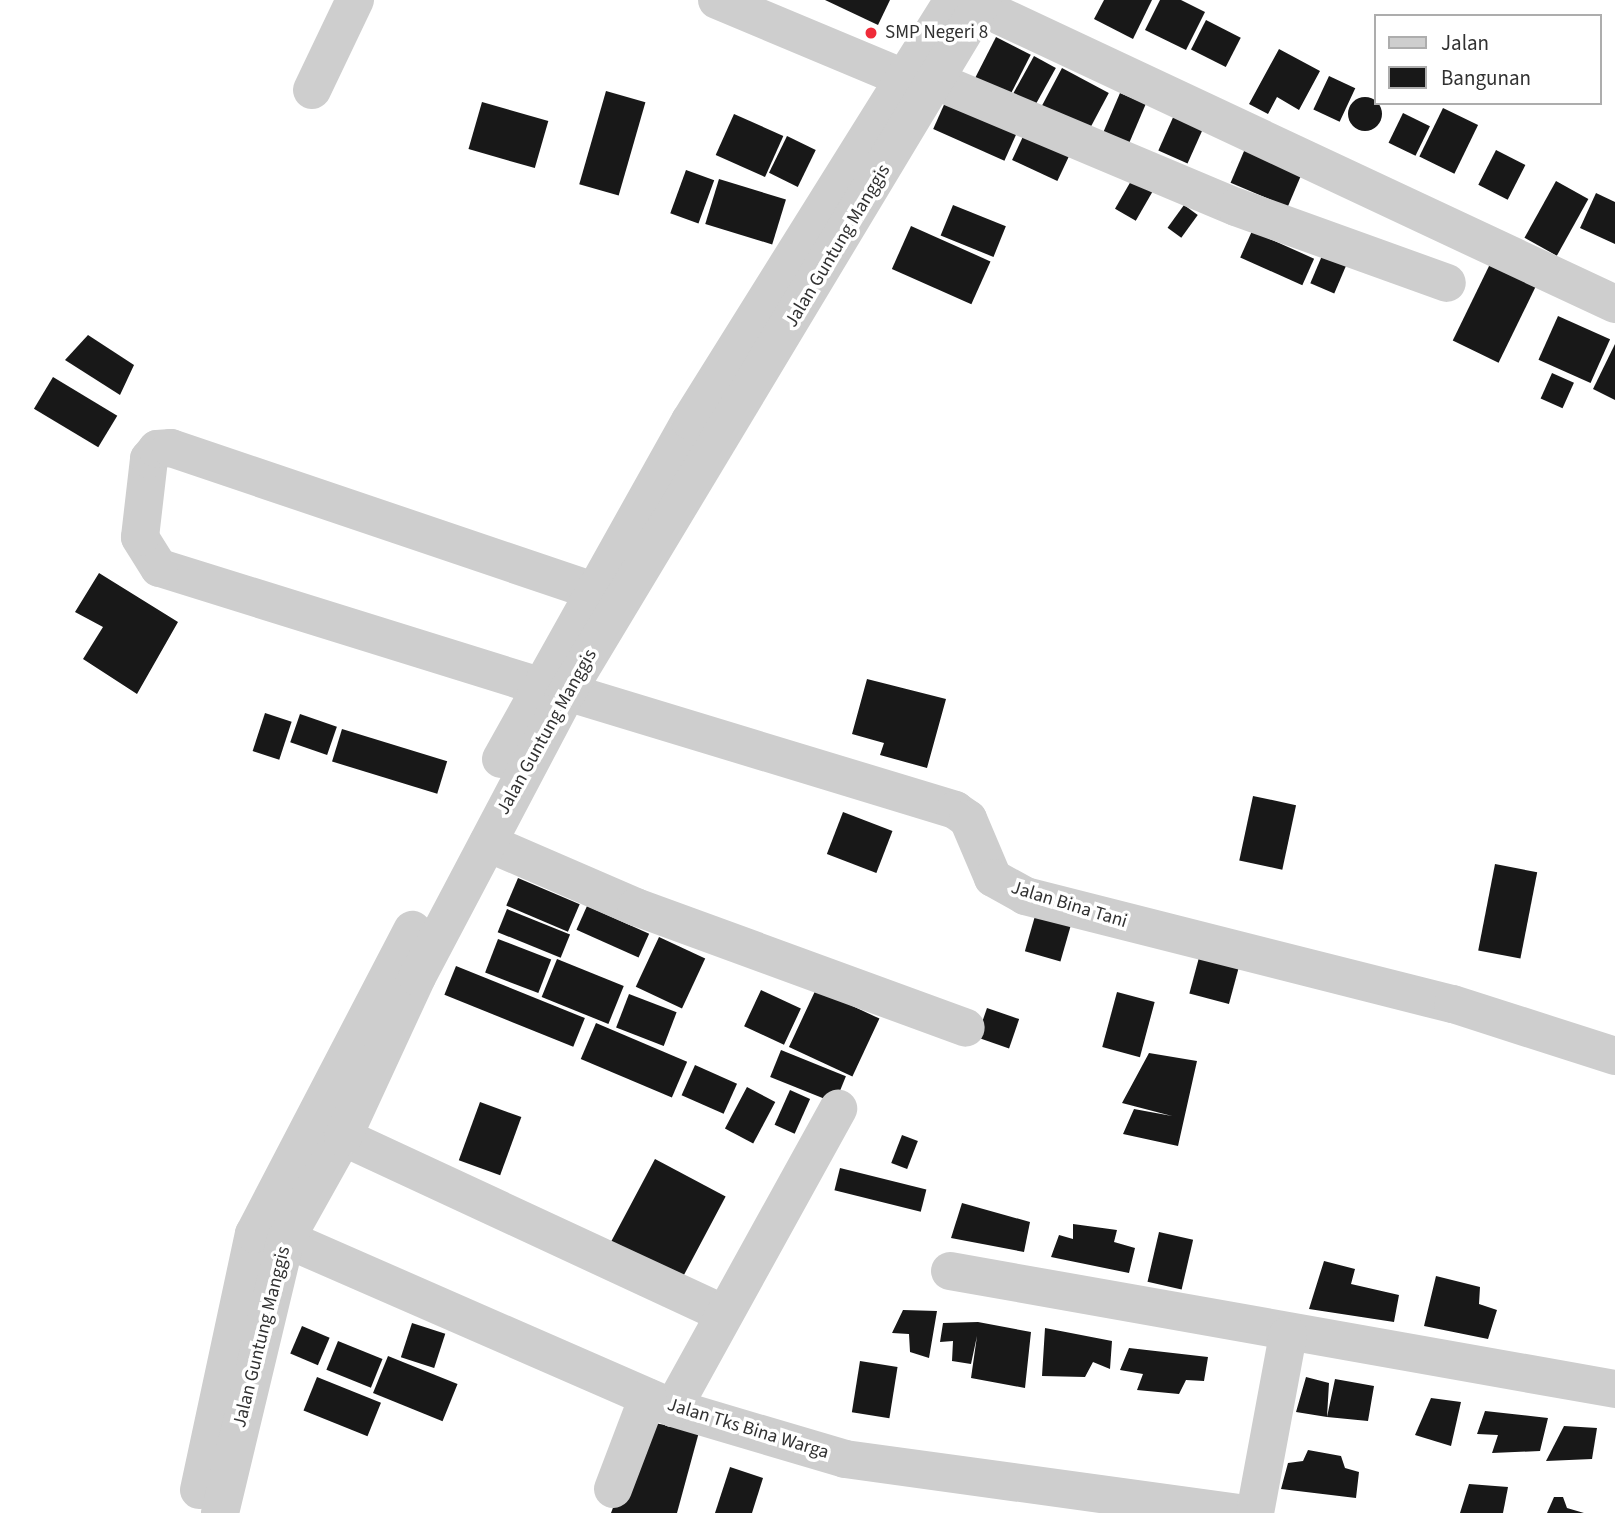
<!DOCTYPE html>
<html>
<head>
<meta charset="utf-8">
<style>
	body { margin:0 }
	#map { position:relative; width:1615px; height:1513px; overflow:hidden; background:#fff; font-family:"Source Sans 3",sans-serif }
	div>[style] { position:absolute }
	.building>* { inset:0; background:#181818; transform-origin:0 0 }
	.round { border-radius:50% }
	.minor>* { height:38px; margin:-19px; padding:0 19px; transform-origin:19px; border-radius:19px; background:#cecece }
	.dots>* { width:19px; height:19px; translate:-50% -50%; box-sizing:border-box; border:4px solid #fff; border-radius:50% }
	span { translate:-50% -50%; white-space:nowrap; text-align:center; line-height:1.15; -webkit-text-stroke:7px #fff; paint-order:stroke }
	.poi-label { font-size:19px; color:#313131 }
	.left { translate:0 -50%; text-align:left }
	.street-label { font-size:19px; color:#313131 }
	.legend { position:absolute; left:1374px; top:14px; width:228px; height:91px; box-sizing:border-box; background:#fff; border:2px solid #adadad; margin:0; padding:9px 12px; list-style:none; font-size:21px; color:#313131 }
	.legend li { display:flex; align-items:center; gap:14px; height:35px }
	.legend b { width:35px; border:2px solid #adadad }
</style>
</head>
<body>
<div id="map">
	<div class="building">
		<div style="clip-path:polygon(825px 0,890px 0,878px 25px)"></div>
		<div style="clip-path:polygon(1104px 0,1152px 0,1133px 39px,1094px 19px)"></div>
		<div style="clip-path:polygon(1160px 0,1181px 0,1205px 12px,1186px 50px,1145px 30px)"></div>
		<div style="left:1206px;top:20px;width:39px;height:33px;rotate:27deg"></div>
		<div style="left:996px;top:37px;width:39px;height:55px;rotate:27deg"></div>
		<div style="clip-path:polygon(1279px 49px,1320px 71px,1299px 110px,1277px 97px,1268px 114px,1249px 104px)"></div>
		<div style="left:1034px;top:56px;width:25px;height:46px;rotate:29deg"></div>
		<div style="left:1062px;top:68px;width:53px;height:49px;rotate:28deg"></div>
		<div style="left:1329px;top:76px;width:29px;height:37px;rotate:25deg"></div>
		<div style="left:606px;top:91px;width:41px;height:97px;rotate:16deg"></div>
		<div style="left:1120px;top:93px;width:28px;height:52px;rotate:23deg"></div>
		<div class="round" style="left:1348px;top:97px;width:34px;height:34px"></div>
		<div style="left:947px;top:98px;width:78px;height:34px;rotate:24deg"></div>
		<div style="left:482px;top:102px;width:69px;height:49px;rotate:16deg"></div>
		<div style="left:1443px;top:108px;width:39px;height:54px;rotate:26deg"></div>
		<div style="left:1175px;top:113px;width:32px;height:41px;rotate:24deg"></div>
		<div style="left:1403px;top:113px;width:30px;height:33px;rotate:26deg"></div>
		<div style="left:734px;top:114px;width:54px;height:45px;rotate:24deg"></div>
		<div style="left:1026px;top:130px;width:50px;height:33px;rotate:25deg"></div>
		<div style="left:787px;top:136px;width:32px;height:41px;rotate:26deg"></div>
		<div style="left:1247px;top:144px;width:62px;height:42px;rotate:23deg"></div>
		<div style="left:1496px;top:150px;width:33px;height:39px;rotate:27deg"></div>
		<div style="left:686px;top:170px;width:30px;height:46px;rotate:20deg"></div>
		<div style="left:1135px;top:174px;width:24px;height:40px;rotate:30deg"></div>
		<div style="left:719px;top:179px;width:70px;height:47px;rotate:17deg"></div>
		<div style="left:1556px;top:181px;width:37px;height:65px;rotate:29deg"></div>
		<div style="clip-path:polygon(1596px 193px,1615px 202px,1615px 244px,1580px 228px)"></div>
		<div style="left:953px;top:205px;width:57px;height:33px;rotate:22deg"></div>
		<div style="left:1184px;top:205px;width:17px;height:28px;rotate:36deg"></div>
		<div style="left:911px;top:226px;width:87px;height:47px;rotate:24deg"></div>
		<div style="left:1252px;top:231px;width:68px;height:29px;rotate:24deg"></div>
		<div style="left:1324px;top:251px;width:26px;height:35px;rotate:23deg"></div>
		<div style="left:1490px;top:264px;width:51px;height:85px;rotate:26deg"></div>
		<div style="left:1558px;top:316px;width:57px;height:48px;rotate:24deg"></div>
		<div style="clip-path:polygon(88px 335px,134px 365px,120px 395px,65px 360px)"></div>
		<div style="clip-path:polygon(1615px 344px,1615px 400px,1593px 389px)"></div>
		<div style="left:1552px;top:373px;width:24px;height:28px;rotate:24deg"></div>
		<div style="left:53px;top:377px;width:75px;height:37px;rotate:31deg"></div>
		<div style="clip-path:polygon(99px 573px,178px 622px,137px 694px,83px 659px,103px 627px,75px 612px)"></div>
		<div style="clip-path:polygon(867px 679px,946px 699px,927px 768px,880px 755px,884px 743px,852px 734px)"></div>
		<div style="left:265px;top:713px;width:28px;height:40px;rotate:18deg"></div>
		<div style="left:300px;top:714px;width:39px;height:30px;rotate:19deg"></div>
		<div style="left:342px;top:729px;width:110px;height:34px;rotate:17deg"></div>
		<div style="left:1253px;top:796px;width:44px;height:66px;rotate:12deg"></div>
		<div style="left:843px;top:812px;width:53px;height:45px;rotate:21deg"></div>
		<div style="left:1495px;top:864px;width:43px;height:88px;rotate:11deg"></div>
		<div style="left:518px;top:878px;width:67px;height:30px;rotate:23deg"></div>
		<div style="left:587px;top:906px;width:68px;height:26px;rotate:24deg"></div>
		<div style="left:507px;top:909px;width:68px;height:25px;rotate:22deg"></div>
		<div style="left:1037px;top:909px;width:37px;height:44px;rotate:16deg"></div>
		<div style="left:659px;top:937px;width:51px;height:55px;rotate:25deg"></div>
		<div style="left:498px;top:939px;width:57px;height:36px;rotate:21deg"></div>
		<div style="left:1201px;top:950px;width:41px;height:45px;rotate:15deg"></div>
		<div style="left:557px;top:959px;width:72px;height:41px;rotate:22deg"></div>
		<div style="left:456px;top:966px;width:139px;height:31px;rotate:22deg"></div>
		<div style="left:816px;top:989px;width:70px;height:64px;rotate:25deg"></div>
		<div style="left:761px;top:990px;width:44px;height:40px;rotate:25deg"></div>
		<div style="left:1117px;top:992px;width:39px;height:57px;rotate:15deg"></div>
		<div style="left:629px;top:994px;width:51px;height:36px;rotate:21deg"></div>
		<div style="left:987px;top:1008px;width:34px;height:31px;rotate:19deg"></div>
		<div style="left:596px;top:1023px;width:99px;height:39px;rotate:23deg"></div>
		<div style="left:781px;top:1050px;width:70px;height:29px;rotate:22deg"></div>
		<div style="clip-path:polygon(1149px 1053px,1197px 1061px,1178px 1146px,1123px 1134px,1134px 1109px,1172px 1116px,1122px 1103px)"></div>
		<div style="left:695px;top:1065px;width:46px;height:33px;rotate:24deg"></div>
		<div style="left:747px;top:1087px;width:32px;height:47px;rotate:28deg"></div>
		<div style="left:790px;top:1090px;width:22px;height:38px;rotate:24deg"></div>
		<div style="left:480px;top:1102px;width:44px;height:62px;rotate:20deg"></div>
		<div style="left:902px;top:1135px;width:17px;height:30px;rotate:21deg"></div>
		<div style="left:655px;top:1159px;width:80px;height:103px;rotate:28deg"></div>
		<div style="left:840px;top:1168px;width:89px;height:23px;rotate:14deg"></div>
		<div style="clip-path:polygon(962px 1203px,1030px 1222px,1024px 1252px,951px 1238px)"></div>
		<div style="clip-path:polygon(1073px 1224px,1117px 1230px,1114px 1242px,1135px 1248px,1129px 1273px,1051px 1257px,1059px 1235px,1073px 1239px)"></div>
		<div style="left:1159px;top:1232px;width:35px;height:51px;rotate:13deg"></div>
		<div style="clip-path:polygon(1324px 1261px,1355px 1269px,1351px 1284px,1399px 1295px,1394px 1322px,1309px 1309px)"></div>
		<div style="clip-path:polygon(1436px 1276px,1480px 1287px,1479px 1304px,1497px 1310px,1488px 1339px,1424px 1326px)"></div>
		<div style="clip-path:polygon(903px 1310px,937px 1311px,929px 1358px,910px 1352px,909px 1334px,892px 1333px)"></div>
		<div style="clip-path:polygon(978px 1322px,1031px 1332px,1025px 1388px,971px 1378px,977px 1336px,971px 1364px,952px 1361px,953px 1341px,940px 1342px,943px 1323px)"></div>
		<div style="left:412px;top:1323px;width:35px;height:36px;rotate:18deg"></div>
		<div style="left:302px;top:1326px;width:30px;height:30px;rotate:23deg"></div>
		<div style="clip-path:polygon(1045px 1328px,1112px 1341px,1110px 1369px,1093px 1362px,1085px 1377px,1042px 1376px)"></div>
		<div style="left:338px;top:1341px;width:48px;height:31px;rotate:22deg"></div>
		<div style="clip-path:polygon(1129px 1348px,1208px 1357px,1204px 1381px,1186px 1380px,1179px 1394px,1137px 1390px,1143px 1374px,1120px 1370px)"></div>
		<div style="left:388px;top:1356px;width:75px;height:40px;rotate:22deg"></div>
		<div style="left:860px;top:1361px;width:38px;height:52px;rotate:9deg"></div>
		<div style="left:317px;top:1377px;width:69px;height:36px;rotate:22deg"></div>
		<div style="clip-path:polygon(1306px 1377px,1329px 1383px,1327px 1417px,1335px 1379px,1374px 1386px,1368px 1421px,1327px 1417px,1296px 1412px)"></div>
		<div style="clip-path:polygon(1431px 1398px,1461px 1402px,1451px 1446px,1415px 1435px)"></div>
		<div style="clip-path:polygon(1485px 1411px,1548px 1418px,1540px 1451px,1492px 1453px,1498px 1435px,1477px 1434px)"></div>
		<div style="clip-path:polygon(645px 1421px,699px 1432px,677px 1513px,611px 1513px)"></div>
		<div style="clip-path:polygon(1564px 1426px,1597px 1428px,1592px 1459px,1546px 1461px)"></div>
		<div style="clip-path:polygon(1308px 1450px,1341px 1456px,1345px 1468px,1359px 1472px,1356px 1498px,1281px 1489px,1288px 1463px,1303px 1461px)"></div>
		<div style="clip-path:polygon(730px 1467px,763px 1478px,752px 1513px,715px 1513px)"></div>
		<div style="clip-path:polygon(1469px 1484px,1508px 1487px,1503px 1513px,1460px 1513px)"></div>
		<div style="clip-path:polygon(1554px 1497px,1563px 1497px,1567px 1508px,1584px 1513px,1547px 1513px)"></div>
	</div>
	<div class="minor">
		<div style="left:717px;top:0;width:205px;rotate:22.7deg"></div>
		<div style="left:979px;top:6px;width:702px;rotate:25.11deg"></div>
		<div style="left:936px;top:81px;width:325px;rotate:22.8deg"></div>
		<div style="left:1236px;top:207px;width:224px;rotate:19.8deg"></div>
		<div style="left:312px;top:90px;width:100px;rotate:-64.5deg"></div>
		<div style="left:539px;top:686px;width:398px;rotate:-162.7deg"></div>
		<div style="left:159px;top:568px;width:36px;rotate:-122deg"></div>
		<div style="left:140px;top:537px;width:79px;rotate:-83.4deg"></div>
		<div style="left:149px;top:459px;width:13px;rotate:-51deg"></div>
		<div style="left:157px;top:449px;width:14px;rotate:-4deg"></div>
		<div style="left:171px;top:448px;width:443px;rotate:18.7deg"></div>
		<div style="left:567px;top:692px;width:406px;rotate:16.9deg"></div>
		<div style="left:955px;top:810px;width:16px;rotate:35deg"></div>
		<div style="left:968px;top:819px;width:64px;rotate:67deg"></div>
		<div style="left:993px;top:878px;width:37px;rotate:29deg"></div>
		<div style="left:1025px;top:896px;width:441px;rotate:14.2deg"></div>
		<div style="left:1453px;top:1004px;width:170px;rotate:17.8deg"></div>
		<div style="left:501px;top:759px;width:387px;rotate:-60.8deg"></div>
		<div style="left:690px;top:421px;width:496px;rotate:-58deg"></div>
		<div style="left:488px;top:843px;width:161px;rotate:23.4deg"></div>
		<div style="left:636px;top:907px;width:351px;rotate:20.1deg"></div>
		<div style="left:343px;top:1137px;width:418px;rotate:24.9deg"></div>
		<div style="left:286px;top:1239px;width:422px;rotate:23.6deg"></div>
		<div style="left:673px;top:1408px;width:179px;rotate:16.5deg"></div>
		<div style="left:845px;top:1459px;width:398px;rotate:7.8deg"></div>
		<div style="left:950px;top:1271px;width:675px;rotate:10.06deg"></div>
		<div style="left:673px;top:1408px;width:342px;rotate:-61.1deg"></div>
		<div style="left:613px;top:1489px;width:98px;rotate:-69.2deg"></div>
		<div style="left:199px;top:1490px;width:262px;rotate:-77.9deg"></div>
		<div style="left:254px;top:1234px;width:343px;rotate:-62.5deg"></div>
		<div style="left:220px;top:1513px;width:282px;rotate:-76.5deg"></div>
		<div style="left:286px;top:1239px;width:117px;rotate:-60.8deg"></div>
		<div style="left:343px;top:1137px;width:176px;rotate:-65.2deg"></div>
		<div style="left:417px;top:977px;width:322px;rotate:-62.2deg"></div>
		<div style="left:567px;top:692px;width:807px;rotate:-58.99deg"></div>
		<div style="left:1255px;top:1513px;width:181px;rotate:-79.5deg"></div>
	</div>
	<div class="dots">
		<div style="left:871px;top:33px;background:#ef2b39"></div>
	</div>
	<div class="poi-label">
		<span class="left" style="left:885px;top:33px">SMP Negeri 8</span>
	</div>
	<div class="street-label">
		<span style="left:838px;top:246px;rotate:-59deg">Jalan Guntung Manggis</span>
		<span style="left:547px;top:732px;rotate:-61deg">Jalan Guntung Manggis</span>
		<span style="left:1069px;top:905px;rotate:17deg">Jalan Bina Tani</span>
		<span style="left:262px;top:1337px;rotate:-76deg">Jalan Guntung Manggis</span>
		<span style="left:748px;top:1429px;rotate:17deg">Jalan Tks Bina Warga</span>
	</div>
	<ul class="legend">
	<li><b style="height:9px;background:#cecece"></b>Jalan</li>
	<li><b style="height:19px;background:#181818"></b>Bangunan</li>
	</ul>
</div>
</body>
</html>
